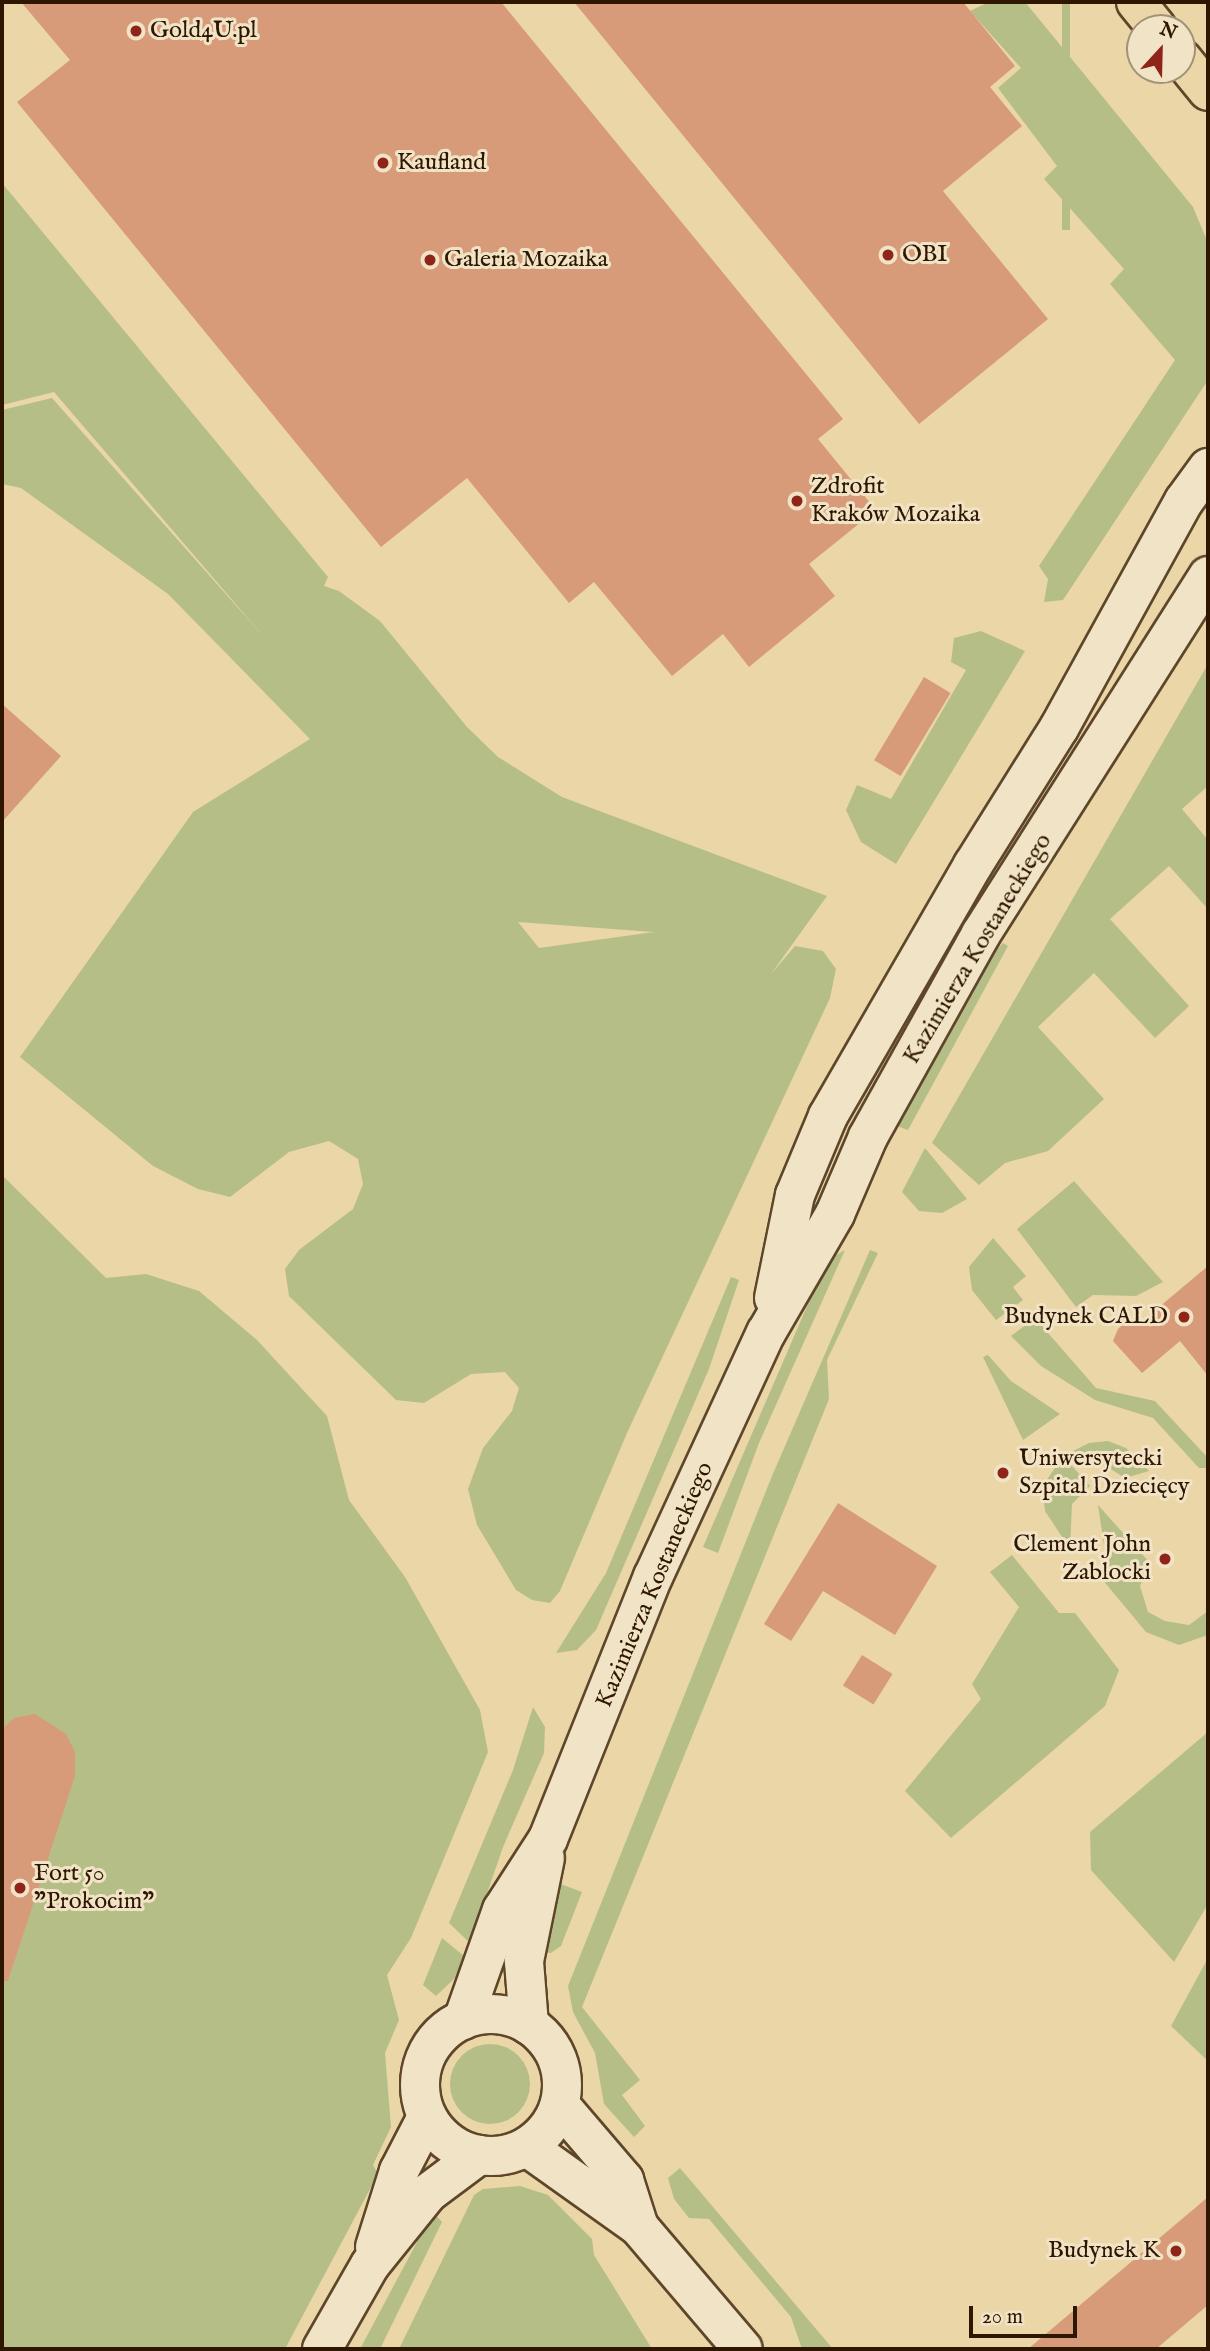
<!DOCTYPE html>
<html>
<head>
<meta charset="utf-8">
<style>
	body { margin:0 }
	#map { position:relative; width:1210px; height:2351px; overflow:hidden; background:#ead6a7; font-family:"IM FELL English",serif }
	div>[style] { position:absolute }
	.green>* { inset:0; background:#b6be88; transform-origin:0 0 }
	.round { border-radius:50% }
	.building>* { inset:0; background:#d89b79; transform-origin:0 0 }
	.roads { filter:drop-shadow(2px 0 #5e462a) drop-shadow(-2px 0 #5e462a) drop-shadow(0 2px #5e462a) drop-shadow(0 -2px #5e462a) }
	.minor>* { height:38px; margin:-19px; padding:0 19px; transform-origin:19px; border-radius:19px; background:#f1e4c6 }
	.minor>.ring { margin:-19px; padding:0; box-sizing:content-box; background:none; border:38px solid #f1e4c6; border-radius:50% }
	.primary>* { height:38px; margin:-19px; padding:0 19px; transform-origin:19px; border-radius:19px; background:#ead6a7 }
	.dots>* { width:19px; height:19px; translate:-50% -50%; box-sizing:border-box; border:4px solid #f1e4c6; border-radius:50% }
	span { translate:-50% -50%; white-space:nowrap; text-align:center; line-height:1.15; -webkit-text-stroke:6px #f1e4c6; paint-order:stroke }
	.poi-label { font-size:24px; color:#2f1600 }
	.left { translate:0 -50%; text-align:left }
	.right { translate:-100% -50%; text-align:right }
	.street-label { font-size:24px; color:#2f1600 }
	.frame { position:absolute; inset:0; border:4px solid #2f1600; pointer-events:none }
	.north { position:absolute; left:1126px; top:14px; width:70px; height:70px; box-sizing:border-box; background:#f1e4c6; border:2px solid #a39277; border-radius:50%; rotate:22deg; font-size:19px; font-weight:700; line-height:28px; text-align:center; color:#2f1600 }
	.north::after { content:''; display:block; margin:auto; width:24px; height:32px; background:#8f2418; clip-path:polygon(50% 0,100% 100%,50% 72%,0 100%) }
	.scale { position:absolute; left:969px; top:2306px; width:108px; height:32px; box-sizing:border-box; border:4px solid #2f1600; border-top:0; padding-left:9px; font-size:21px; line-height:24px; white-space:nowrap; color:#2f1600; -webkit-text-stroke:5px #f1e4c6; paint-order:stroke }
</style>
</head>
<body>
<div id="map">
	<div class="green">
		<div style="clip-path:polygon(989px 2px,1025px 2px,1193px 207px,1208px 243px,1208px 380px,1063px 600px,1044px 602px,1048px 579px,1039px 566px,1175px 360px,1110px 284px,1124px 269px,1044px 179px,1057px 166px,998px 88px,1021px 68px,970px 11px)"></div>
		<div style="left:1062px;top:2px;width:8px;height:228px"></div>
		<div style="clip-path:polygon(evenodd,2px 183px,328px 577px,324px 586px,339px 591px,380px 621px,467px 727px,498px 757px,562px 797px,827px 896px,771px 974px,795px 946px,823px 951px,836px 969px,830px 998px,627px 1433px,560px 1591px,550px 1603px,532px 1600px,516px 1590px,477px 1525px,468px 1489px,483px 1448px,512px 1411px,519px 1388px,505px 1372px,471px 1374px,424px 1403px,396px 1400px,289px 1296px,285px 1269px,299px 1250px,353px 1209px,363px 1184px,358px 1159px,329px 1141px,289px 1152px,230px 1197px,198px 1189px,153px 1166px,20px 1057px,193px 812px,310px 739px,168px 594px,21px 488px,2px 484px,2px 410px,52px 398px,264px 637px,54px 392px,2px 405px,2px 183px,518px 922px,653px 932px,654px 932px,539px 948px,518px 922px)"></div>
		<div style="clip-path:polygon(981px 631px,1025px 651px,896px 864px,861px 842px,846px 810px,857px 785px,891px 799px,966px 670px,951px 662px,954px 638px)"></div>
		<div style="clip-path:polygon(1208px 664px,1208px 786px,1182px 809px,1208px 840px,1208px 909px,1169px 866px,1110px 919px,1189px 1006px,1155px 1038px,1094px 973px,1038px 1027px,1104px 1099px,1048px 1151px,1005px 1163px,979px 1185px,932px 1143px)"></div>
		<div style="clip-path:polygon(1003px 943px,1008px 946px,908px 1130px,891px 1124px,963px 986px)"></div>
		<div style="clip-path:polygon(925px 1148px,967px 1199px,942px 1213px,919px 1211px,902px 1192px)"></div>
		<div style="clip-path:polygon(2px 1175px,106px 1278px,146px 1274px,199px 1291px,257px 1340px,327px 1416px,349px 1500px,405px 1577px,480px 1710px,488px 1752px,411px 1938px,387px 1975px,399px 2020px,385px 2053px,391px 2127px,373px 2165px,378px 2174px,285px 2349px,2px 2349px)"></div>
		<div style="clip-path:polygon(1074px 1181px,1163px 1282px,1136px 1296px,1093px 1295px,1076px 1307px,1017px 1229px)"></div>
		<div style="clip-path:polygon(993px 1238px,1026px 1276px,1013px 1287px,1023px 1300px,996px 1320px,972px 1290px,969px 1267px)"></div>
		<div style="clip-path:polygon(845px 1250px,759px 1443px,718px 1553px,703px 1547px,827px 1260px)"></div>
		<div style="clip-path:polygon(870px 1250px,878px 1253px,827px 1360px,829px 1399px,582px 2007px,640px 2080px,622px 2095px,645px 2126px,634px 2137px,604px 2104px,595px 2053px,573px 2012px,568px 1986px,772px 1476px)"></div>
		<div style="clip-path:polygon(731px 1277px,739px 1280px,709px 1369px,596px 1630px,577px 1650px,556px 1653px,606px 1573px)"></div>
		<div style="clip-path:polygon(1035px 1318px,1096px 1388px,1155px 1401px,1208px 1458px,1208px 1468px,1199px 1468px,1153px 1418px,1095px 1400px,1041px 1366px,1011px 1336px)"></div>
		<div style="clip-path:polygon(988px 1355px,1011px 1381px,1060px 1414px,1023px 1440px,983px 1357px)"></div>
		<div style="clip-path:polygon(1108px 1441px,1126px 1448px,1149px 1471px,1125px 1478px,1096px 1460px,1075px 1462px,1069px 1453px,1089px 1443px)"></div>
		<div style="clip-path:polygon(1063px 1456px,1090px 1486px,1072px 1504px,1070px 1549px,1045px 1511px,1042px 1487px)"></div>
		<div style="clip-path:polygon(1098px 1505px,1150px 1563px,1140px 1586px,1148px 1612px,1165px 1621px,1189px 1625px,1208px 1611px,1208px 1635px,1179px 1645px,1146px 1632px,1097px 1573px,1106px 1559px)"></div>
		<div style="clip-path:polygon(1012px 1555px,1059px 1613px,1075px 1613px,1119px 1670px,1105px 1706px,951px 1838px,905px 1791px,981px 1699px,972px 1684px,1019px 1607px,990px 1572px)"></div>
		<div style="clip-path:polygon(533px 1707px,545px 1727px,544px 1753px,503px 1847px,470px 1943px,449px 1923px,513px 1770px)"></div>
		<div style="clip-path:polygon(1208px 1732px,1208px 1904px,1174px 1962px,1091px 1870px,1090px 1832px)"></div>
		<div style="clip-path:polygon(558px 1883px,582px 1892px,561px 1946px,551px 1953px,542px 1952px)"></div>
		<div style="clip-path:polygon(442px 1938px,464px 1956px,455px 1978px,436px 1996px,423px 1985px)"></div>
		<div style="clip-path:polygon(1208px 1958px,1208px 2061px,1171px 2026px)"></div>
		<div class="round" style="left:450px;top:2044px;width:80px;height:80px"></div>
		<div style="clip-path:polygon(680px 2168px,833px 2349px,802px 2349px,791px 2317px,709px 2219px,689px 2218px,674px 2199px,668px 2178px)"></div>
		<div style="clip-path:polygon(520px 2186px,548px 2195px,592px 2239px,594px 2255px,652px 2349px,399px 2349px,474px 2195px,483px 2189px)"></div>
		<div style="clip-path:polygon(433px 2212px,442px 2222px,380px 2349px,360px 2349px)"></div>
	</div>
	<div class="building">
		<div style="clip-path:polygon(21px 2px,501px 2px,843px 419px,818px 439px,876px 510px,809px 564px,835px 596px,749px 667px,723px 634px,672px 676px,594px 582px,569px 603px,467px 478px,381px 547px,17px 102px,70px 60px)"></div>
		<div style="clip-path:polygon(574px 2px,963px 2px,1015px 66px,990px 87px,1022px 126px,943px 191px,1048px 319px,919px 424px)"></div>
		<div style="left:924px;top:677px;width:31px;height:97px;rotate:31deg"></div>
		<div style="clip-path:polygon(2px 704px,61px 756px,2px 822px)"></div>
		<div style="clip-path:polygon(1208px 1266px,1208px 1376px,1180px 1341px,1142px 1373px,1113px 1341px,1118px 1329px,1124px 1323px,1140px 1323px)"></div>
		<div style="clip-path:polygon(838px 1503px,937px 1566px,895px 1635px,823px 1591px,791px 1641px,764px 1624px)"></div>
		<div style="left:862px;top:1655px;width:36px;height:36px;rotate:32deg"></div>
		<div style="clip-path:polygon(35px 1714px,66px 1734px,75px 1752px,75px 1776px,8px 1981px,2px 1981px,2px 1729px,14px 1718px)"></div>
		<div style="clip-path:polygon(1208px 2197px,1208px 2305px,1156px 2349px,1028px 2349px)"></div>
	</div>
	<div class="roads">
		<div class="minor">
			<div style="left:774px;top:1298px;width:105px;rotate:-78.5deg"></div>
			<div style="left:795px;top:1195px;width:86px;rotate:-67.3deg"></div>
			<div style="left:828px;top:1116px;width:290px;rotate:-60deg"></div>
			<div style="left:973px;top:865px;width:162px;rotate:-57.9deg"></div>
			<div style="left:1059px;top:728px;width:259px;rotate:-61.2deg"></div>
			<div style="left:1184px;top:501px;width:41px;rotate:-54deg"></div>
			<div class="ring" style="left:420px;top:2014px;width:104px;height:104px"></div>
			<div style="left:463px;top:2020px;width:117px;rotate:-70.5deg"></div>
			<div style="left:502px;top:1910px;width:85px;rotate:-57.1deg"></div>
			<div style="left:548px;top:1839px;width:282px;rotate:-68.2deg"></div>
			<div style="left:653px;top:1577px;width:269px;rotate:-65.2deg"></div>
			<div style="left:766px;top:1333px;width:138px;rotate:-59.9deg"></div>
			<div style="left:835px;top:1214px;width:84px;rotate:-66.8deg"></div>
			<div style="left:868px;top:1137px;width:232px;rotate:-60.9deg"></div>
			<div style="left:981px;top:934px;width:424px;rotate:-57.6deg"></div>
			<div style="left:529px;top:2025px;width:64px;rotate:-94.5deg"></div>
			<div style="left:524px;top:1961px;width:105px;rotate:-78.5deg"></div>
			<div style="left:560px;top:2105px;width:99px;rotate:49.5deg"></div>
			<div style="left:624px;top:2180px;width:49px;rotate:72.3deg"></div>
			<div style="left:527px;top:2147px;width:138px;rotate:35.5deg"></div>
			<div style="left:639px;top:2227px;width:160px;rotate:49.6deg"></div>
			<div style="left:375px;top:2247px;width:80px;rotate:-72.5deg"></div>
			<div style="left:399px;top:2171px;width:61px;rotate:-62.6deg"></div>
			<div style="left:322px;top:2349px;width:97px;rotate:-60.3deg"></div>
			<div style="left:370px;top:2265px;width:92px;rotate:-51.1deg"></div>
			<div style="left:428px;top:2193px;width:64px;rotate:-36.7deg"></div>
		</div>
		<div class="primary">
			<div style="left:1136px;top:2px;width:33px;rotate:51deg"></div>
			<div style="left:1182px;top:59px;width:41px;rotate:50.9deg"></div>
		</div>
	</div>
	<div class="dots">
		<div style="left:136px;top:31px;background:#8f2418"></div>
		<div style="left:383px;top:163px;background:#8f2418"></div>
		<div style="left:888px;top:255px;background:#8f2418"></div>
		<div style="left:430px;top:260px;background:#8f2418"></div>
		<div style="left:797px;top:501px;background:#8f2418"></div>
		<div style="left:1184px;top:1317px;background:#8f2418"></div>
		<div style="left:1003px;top:1473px;background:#8f2418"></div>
		<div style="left:1165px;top:1559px;background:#8f2418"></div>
		<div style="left:20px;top:1888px;background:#8f2418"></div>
		<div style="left:1176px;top:2251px;background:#8f2418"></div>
	</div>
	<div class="poi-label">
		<span class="left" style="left:150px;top:31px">Gold4U.pl</span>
		<span class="left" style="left:397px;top:163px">Kaufland</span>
		<span class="left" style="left:902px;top:255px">OBI</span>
		<span class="left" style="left:444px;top:260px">Galeria Mozaika</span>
		<span class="left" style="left:811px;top:501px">Zdrofit<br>Kraków Mozaika</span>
		<span class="right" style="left:1168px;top:1317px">Budynek CALD</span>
		<span class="left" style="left:1019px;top:1473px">Uniwersytecki<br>Szpital Dziecięcy</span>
		<span class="right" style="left:1151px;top:1559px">Clement John<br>Zablocki</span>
		<span class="left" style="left:34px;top:1888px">Fort 50<br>"Prokocim"</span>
		<span class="right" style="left:1160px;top:2251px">Budynek K</span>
	</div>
	<div class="street-label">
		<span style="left:978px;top:949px;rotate:-59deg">Kazimierza Kostaneckiego</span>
		<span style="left:655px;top:1585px;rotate:-67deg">Kazimierza Kostaneckiego</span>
	</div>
	<div class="frame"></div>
	<div class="north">N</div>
	<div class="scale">20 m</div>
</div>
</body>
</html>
